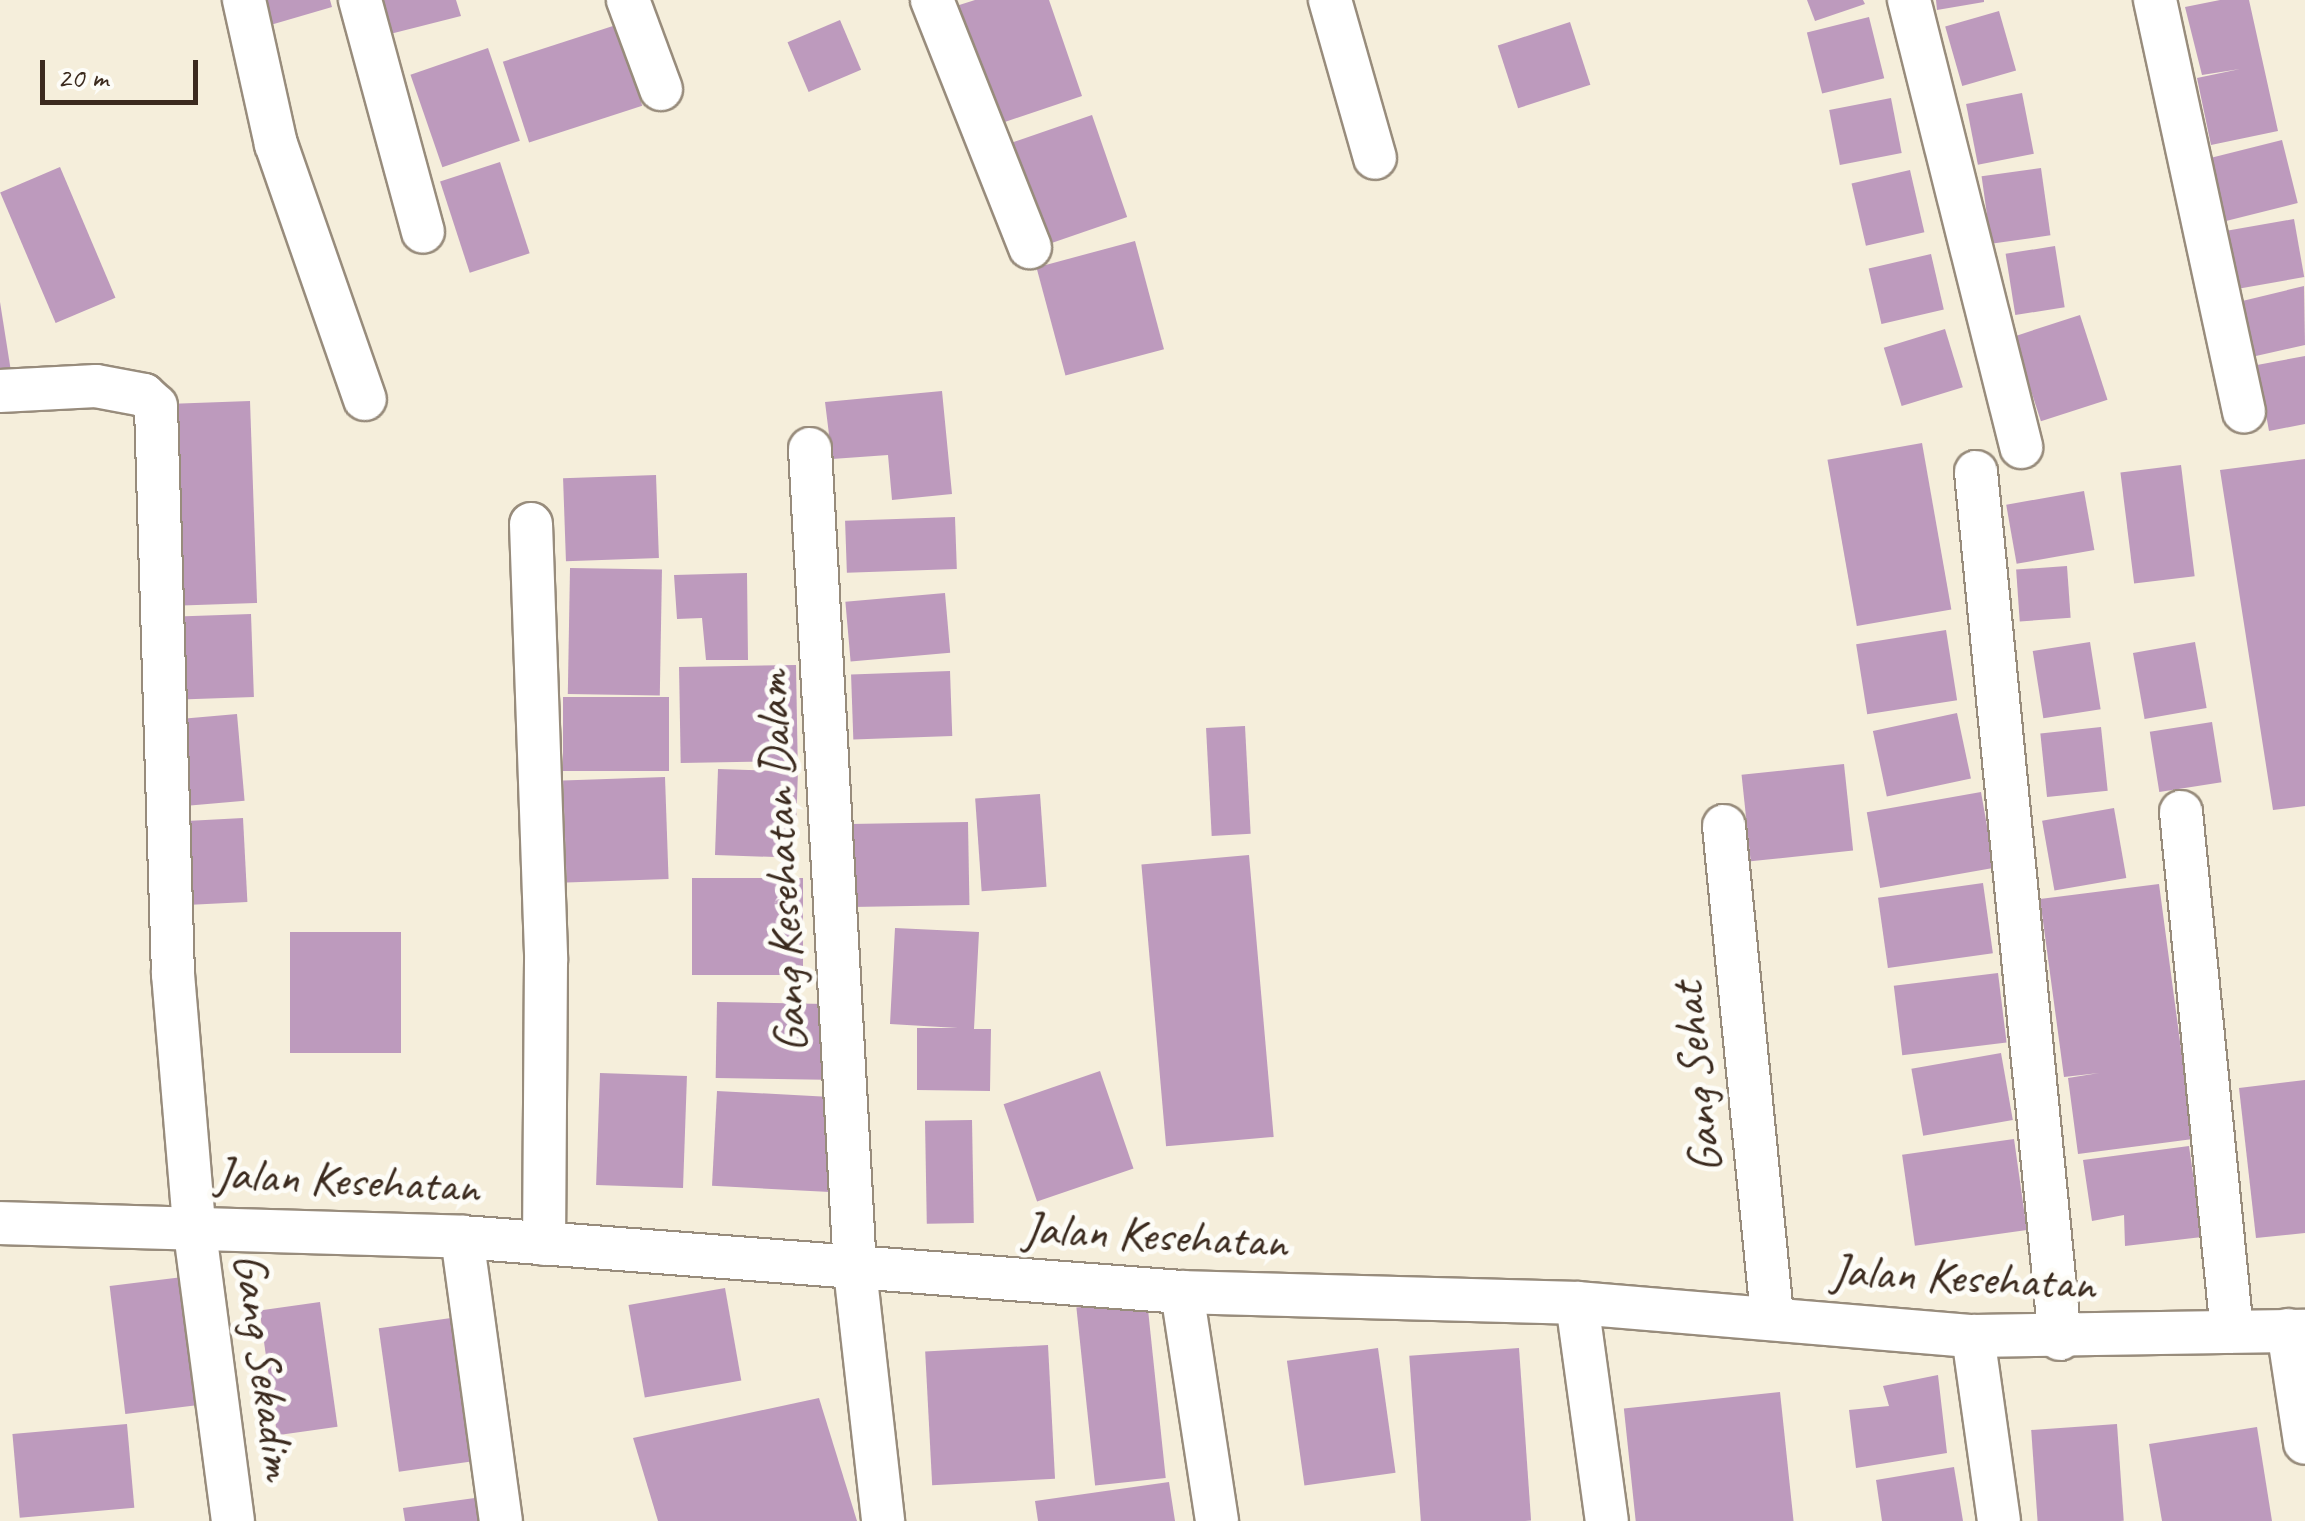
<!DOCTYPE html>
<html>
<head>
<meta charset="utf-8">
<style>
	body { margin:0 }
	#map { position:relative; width:2305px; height:1521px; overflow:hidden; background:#f5eedb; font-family:Caveat,sans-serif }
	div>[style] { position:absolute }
	.building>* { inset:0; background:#bd9abd; transform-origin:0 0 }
	.roads { filter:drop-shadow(2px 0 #988c7c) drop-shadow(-2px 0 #988c7c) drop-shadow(0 2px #988c7c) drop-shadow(0 -2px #988c7c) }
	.minor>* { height:42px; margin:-21px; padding:0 21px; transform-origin:21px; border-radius:21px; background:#fff }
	span { translate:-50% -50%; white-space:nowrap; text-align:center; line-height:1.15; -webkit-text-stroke:10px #fdfcf7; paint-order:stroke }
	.street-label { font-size:48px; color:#3b2a1e }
	.scale { position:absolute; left:40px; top:60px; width:158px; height:45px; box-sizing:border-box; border:5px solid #3b2a1e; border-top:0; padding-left:12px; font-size:30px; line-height:35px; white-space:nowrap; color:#3b2a1e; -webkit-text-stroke:8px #fdfcf7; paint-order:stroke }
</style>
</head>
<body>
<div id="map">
	<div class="building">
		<div style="clip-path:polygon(259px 0,330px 0,332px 7px,267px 26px)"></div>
		<div style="clip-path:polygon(381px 0,456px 0,461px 16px,390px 34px)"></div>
		<div style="clip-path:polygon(975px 0,1049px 0,1082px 96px,993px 126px,953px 7px)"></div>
		<div style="clip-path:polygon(1807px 0,1863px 0,1865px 4px,1815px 21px)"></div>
		<div style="clip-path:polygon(1936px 0,1984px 0,1984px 2px,1937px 10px)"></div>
		<div style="clip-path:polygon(2220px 0,2249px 0,2278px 131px,2211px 145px,2197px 78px,2240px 69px,2202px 75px,2185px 7px)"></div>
		<div style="left:1999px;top:11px;width:62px;height:56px;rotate:74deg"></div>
		<div style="left:1869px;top:17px;width:63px;height:64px;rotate:76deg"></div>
		<div style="left:840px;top:20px;width:54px;height:57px;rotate:67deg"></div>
		<div style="left:1570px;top:22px;width:66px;height:76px;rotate:72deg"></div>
		<div style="left:616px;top:25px;width:85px;height:119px;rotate:72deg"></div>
		<div style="left:488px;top:48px;width:98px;height:82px;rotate:71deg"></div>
		<div style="left:2022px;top:93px;width:62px;height:57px;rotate:79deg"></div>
		<div style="left:1891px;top:98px;width:56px;height:63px;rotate:79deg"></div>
		<div style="left:1092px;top:115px;width:108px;height:86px;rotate:71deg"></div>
		<div style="left:2282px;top:140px;width:65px;height:77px;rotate:76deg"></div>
		<div style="left:500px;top:162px;width:96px;height:63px;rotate:72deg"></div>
		<div style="left:60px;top:167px;width:142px;height:65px;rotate:67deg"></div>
		<div style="left:2041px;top:168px;width:68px;height:60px;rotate:82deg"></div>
		<div style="left:1910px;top:170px;width:64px;height:60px;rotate:77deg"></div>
		<div style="left:2294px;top:219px;width:59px;height:77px;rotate:80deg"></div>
		<div style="left:1135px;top:241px;width:112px;height:102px;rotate:75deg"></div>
		<div style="left:2055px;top:246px;width:62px;height:50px;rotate:81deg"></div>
		<div style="left:1931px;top:254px;width:57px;height:64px;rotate:77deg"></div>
		<div style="clip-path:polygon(2304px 286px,2305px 345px,2247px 358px,2234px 303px)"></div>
		<div style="clip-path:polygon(0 302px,12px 378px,0 380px)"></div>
		<div style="left:2080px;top:315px;width:89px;height:70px;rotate:72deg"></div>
		<div style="left:1945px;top:329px;width:61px;height:64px;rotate:73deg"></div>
		<div style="clip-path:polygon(2305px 356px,2305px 424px,2269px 431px,2257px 365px)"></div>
		<div style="clip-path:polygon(942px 391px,952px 494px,892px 500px,888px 455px,832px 459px,825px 402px)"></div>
		<div style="left:250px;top:401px;width:202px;height:90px;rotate:88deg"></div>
		<div style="left:1922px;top:443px;width:169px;height:96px;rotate:80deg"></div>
		<div style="clip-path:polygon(2305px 459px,2305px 806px,2273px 810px,2220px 470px)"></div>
		<div style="left:2181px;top:465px;width:112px;height:61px;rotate:83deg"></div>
		<div style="left:656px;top:475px;width:83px;height:93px;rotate:88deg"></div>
		<div style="left:2084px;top:491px;width:60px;height:79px;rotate:80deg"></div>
		<div style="left:955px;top:517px;width:52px;height:110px;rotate:88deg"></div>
		<div style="left:2067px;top:566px;width:52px;height:51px;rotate:86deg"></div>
		<div style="left:570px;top:568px;width:92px;height:126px;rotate:1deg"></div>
		<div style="clip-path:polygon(747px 573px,748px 660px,706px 660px,702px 618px,677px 619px,674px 575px)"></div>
		<div style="left:945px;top:593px;width:60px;height:100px;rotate:85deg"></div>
		<div style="left:251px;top:614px;width:83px;height:73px;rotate:88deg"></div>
		<div style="left:1946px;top:630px;width:71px;height:91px;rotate:81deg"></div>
		<div style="left:2090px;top:642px;width:68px;height:58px;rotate:81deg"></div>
		<div style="left:2195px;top:642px;width:67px;height:63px;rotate:80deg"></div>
		<div style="left:796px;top:665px;width:96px;height:117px;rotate:89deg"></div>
		<div style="left:950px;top:671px;width:65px;height:99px;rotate:88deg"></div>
		<div style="left:669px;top:697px;width:74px;height:106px;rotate:90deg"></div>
		<div style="left:1957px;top:713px;width:67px;height:86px;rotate:78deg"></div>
		<div style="left:237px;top:714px;width:87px;height:66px;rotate:85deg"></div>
		<div style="left:2212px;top:722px;width:61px;height:63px;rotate:81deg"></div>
		<div style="left:1245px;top:726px;width:108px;height:39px;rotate:87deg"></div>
		<div style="left:2101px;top:727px;width:64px;height:61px;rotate:84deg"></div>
		<div style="left:1844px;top:764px;width:87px;height:103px;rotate:84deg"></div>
		<div style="left:718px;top:769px;width:80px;height:86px;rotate:2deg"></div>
		<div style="left:665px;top:777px;width:102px;height:102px;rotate:88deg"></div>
		<div style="left:1981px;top:792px;width:77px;height:116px;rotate:80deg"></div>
		<div style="left:1040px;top:794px;width:93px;height:65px;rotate:86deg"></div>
		<div style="left:2114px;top:808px;width:71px;height:73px;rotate:80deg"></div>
		<div style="left:243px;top:818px;width:84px;height:66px;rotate:87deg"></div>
		<div style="left:968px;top:822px;width:83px;height:118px;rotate:89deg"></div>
		<div style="left:1249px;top:855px;width:283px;height:108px;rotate:85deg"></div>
		<div style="left:692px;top:878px;width:111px;height:97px"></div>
		<div style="left:1983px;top:883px;width:71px;height:106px;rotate:82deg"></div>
		<div style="clip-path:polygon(2159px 884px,2193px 1139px,2078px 1154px,2068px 1078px,2099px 1073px,2064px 1077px,2040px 899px)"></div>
		<div style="clip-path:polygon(895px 928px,979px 932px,974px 1029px,991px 1029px,990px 1091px,917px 1090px,917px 1028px,958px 1028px,890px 1024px)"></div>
		<div style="left:290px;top:932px;width:111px;height:121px"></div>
		<div style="left:1998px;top:973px;width:70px;height:105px;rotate:83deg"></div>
		<div style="left:717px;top:1002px;width:108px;height:76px;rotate:1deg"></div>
		<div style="left:2001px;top:1053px;width:68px;height:91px;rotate:80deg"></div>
		<div style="left:1100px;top:1071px;width:103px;height:102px;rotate:71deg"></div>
		<div style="left:600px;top:1073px;width:87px;height:112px;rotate:2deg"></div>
		<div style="clip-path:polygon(2305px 1080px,2305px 1233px,2256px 1238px,2239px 1088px)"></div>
		<div style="left:717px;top:1091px;width:123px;height:95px;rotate:3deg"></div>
		<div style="left:972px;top:1120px;width:103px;height:47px;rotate:89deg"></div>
		<div style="left:2014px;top:1139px;width:92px;height:113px;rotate:82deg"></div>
		<div style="clip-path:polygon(2189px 1146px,2202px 1237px,2125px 1246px,2124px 1215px,2092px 1221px,2083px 1160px)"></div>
		<div style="left:191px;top:1276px;width:129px;height:82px;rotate:83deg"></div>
		<div style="left:725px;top:1288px;width:94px;height:98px;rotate:80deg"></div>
		<div style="left:1147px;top:1300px;width:179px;height:71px;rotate:84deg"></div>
		<div style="left:320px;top:1302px;width:126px;height:61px;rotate:82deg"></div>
		<div style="left:451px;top:1318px;width:145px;height:73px;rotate:82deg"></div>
		<div style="left:1048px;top:1345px;width:134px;height:123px;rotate:87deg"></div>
		<div style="left:1378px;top:1348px;width:126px;height:92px;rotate:82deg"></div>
		<div style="left:1519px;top:1348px;width:173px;height:110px;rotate:86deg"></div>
		<div style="clip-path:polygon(1938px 1375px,1947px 1453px,1856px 1468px,1849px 1410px,1889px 1406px,1883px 1386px)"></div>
		<div style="left:1780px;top:1392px;width:130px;height:157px;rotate:84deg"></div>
		<div style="clip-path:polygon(819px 1398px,857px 1521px,658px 1521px,633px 1438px)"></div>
		<div style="left:127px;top:1424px;width:84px;height:115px;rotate:85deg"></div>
		<div style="left:2117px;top:1424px;width:97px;height:86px;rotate:86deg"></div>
		<div style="clip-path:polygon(2257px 1427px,2272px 1521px,2162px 1521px,2149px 1444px)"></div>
		<div style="clip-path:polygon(1954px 1467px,1963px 1521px,1882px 1521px,1876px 1480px)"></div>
		<div style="clip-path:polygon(1169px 1482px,1175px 1521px,1038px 1521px,1035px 1501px)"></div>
		<div style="clip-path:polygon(489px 1496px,492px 1521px,405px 1521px,403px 1508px)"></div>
	</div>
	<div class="roads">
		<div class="minor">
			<div style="left:244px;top:0;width:148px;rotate:77.5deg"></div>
			<div style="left:276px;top:144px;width:270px;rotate:70.8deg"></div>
			<div style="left:360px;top:0;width:240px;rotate:74.8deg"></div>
			<div style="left:628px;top:0;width:95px;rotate:69.7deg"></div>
			<div style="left:932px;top:0;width:266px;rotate:68.4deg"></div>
			<div style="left:1330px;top:0;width:164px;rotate:74.1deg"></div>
			<div style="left:1909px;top:0;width:461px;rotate:75.9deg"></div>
			<div style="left:2155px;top:0;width:421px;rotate:77.8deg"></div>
			<div style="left:0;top:391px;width:96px;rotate:-3deg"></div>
			<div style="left:96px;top:386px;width:49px;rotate:10.6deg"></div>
			<div style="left:144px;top:395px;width:16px;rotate:43deg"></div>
			<div style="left:156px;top:406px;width:568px;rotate:88.29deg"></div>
			<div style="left:173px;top:974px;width:252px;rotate:85.2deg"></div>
			<div style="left:194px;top:1225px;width:299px;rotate:82.5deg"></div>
			<div style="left:810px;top:449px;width:822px;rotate:86.86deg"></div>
			<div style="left:855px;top:1270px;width:253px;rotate:83.6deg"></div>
			<div style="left:1976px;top:472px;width:871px;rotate:84.47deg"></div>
			<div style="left:531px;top:524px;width:437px;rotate:88deg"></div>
			<div style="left:546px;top:961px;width:283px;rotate:90.4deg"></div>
			<div style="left:2181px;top:812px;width:522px;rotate:84.4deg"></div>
			<div style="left:1724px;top:826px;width:495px;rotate:84.4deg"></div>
			<div style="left:0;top:1223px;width:462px;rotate:1.7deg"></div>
			<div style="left:462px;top:1237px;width:722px;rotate:4.37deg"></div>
			<div style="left:1182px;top:1292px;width:395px;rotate:1.6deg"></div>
			<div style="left:1577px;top:1303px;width:397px;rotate:4.8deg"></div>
			<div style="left:1973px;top:1336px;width:332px;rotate:-0.9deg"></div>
			<div style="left:462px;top:1237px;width:287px;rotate:82.2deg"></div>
			<div style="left:1182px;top:1292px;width:232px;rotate:81.3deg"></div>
			<div style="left:1577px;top:1303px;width:220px;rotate:82.2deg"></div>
			<div style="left:2288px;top:1330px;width:114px;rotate:81.4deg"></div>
			<div style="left:1973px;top:1336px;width:187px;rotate:82deg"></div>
		</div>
	</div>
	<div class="street-label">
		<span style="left:781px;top:862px;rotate:-93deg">Gang Kesehatan Dalam</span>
		<span style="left:1696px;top:1078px;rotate:-96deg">Gang Sehat</span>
		<span style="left:347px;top:1180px;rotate:3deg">Jalan Kesehatan</span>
		<span style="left:1155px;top:1235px;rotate:3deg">Jalan Kesehatan</span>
		<span style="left:1963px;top:1277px;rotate:3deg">Jalan Kesehatan</span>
		<span style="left:265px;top:1366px;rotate:82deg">Gang Sekadim</span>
	</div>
	<div class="scale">20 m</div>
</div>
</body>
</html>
